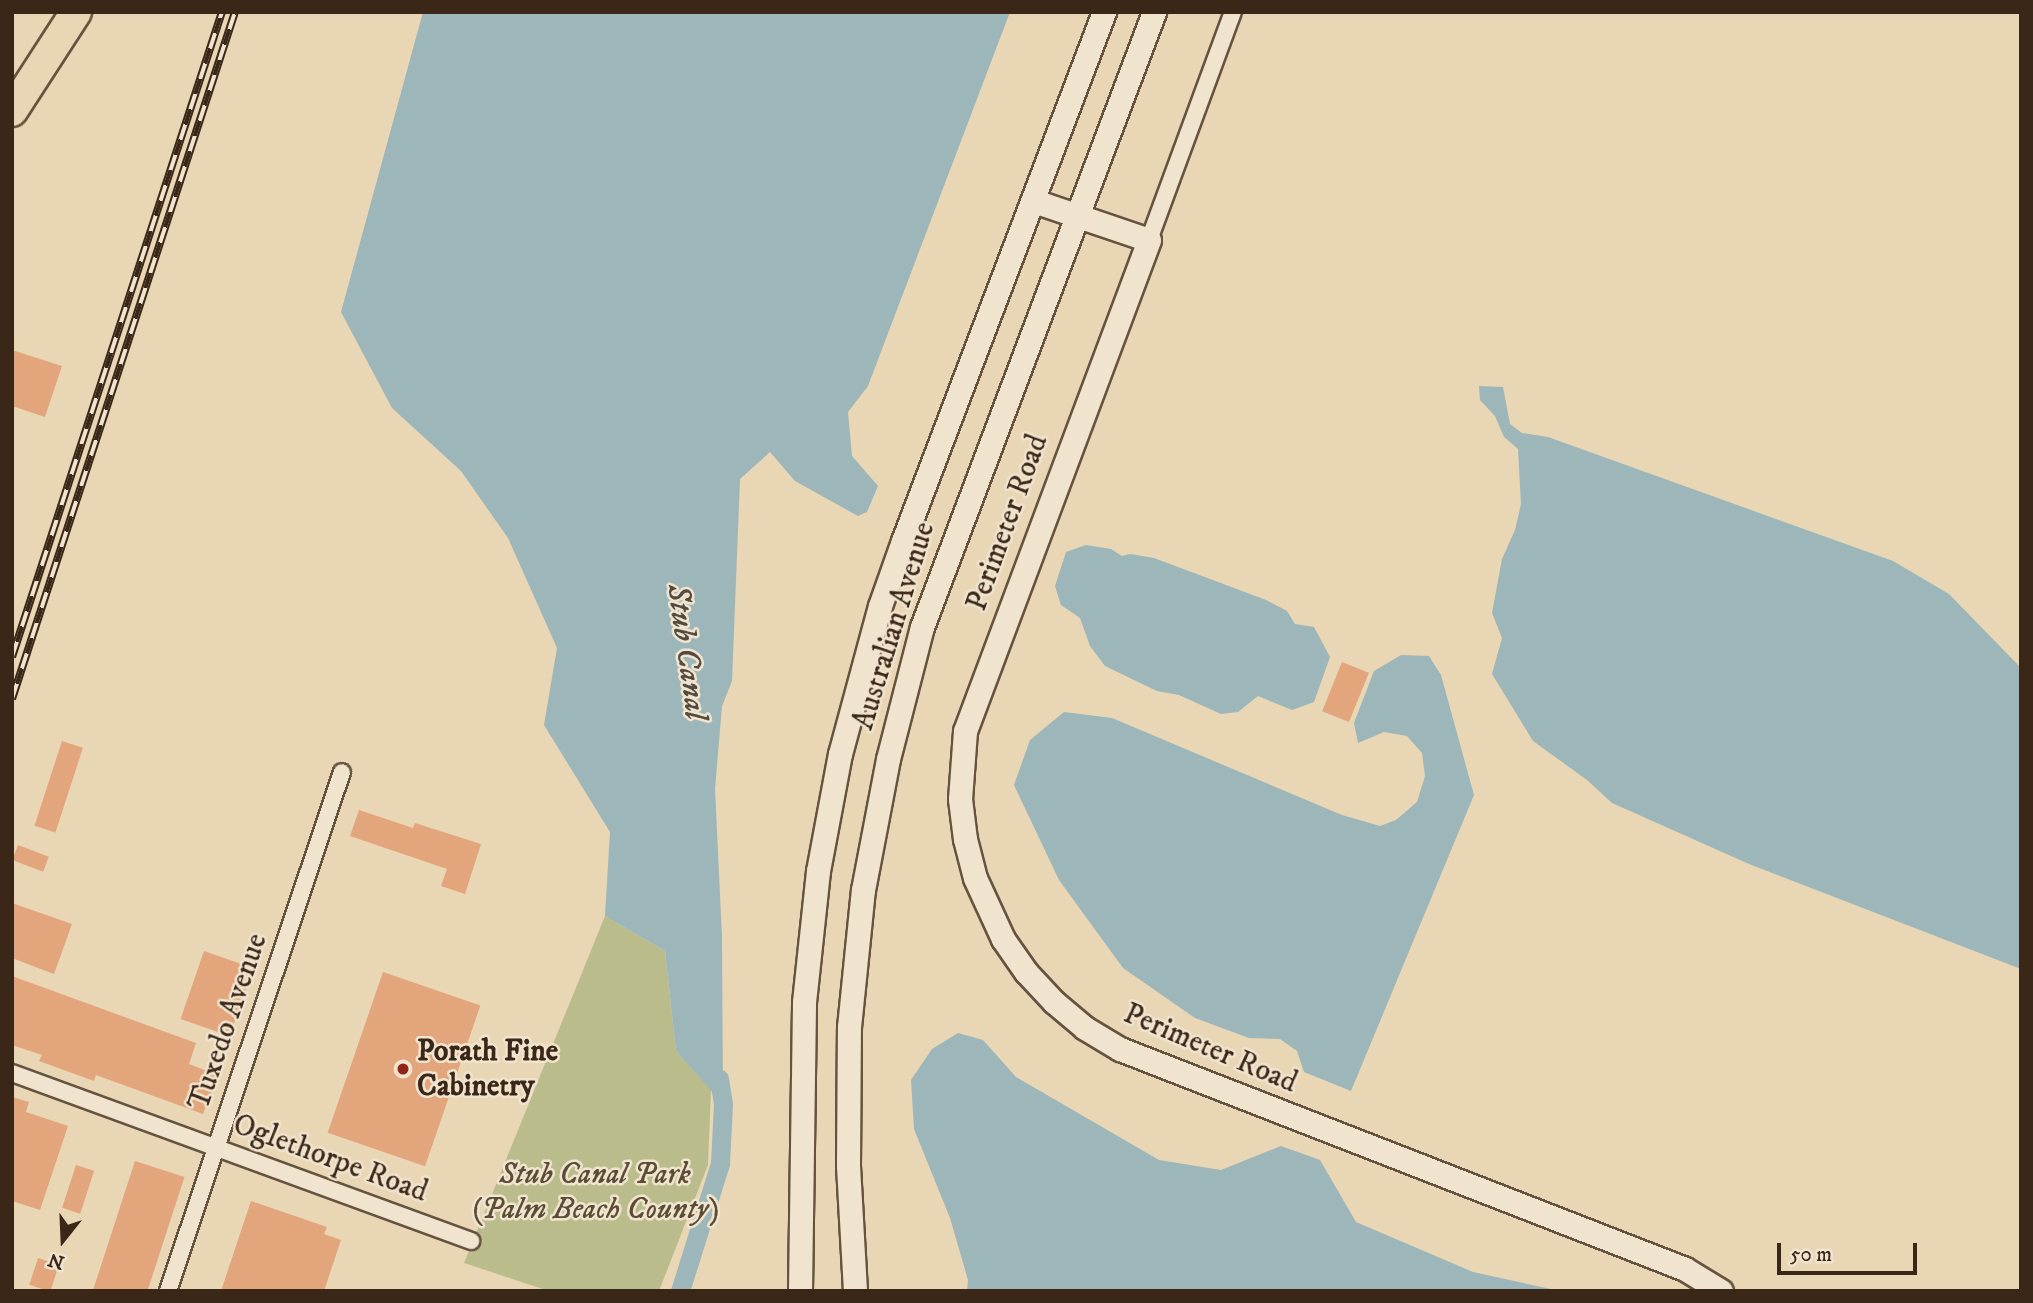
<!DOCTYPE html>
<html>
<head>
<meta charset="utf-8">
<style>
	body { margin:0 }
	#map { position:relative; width:2033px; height:1303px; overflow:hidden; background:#e8d6b5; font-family:"IM FELL DW Pica",serif }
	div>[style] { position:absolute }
	.green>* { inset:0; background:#babd8b }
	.water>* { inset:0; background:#9cb6b9 }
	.canal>* { height:19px; margin:-9.5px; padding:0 9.5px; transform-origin:9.5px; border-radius:9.5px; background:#9cb6b9 }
	.building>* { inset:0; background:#e3a57c; transform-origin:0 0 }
	.roads { filter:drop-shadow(2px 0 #66533f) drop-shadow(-2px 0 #66533f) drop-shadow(0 2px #66533f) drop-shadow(0 -2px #66533f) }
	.street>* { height:16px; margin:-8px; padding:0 8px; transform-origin:8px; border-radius:8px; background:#f0e4cf }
	.secondary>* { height:23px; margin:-11.5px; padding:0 11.5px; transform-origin:11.5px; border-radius:11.5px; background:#f0e4cf }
	.highway>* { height:30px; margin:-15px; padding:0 15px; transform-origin:15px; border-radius:15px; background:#e8d6b5 }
	.rail>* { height:8px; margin-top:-4px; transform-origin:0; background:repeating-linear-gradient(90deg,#f0e4cf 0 16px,#3b2718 0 32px); box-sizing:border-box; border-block:2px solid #3b2718 }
	.dots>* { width:19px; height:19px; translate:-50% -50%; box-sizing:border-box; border:4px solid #f0e4cf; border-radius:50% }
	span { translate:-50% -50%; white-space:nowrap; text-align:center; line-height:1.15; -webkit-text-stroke:5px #f0e4cf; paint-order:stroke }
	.street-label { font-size:30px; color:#3b2718 }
	.poi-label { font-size:30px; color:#3b2718; font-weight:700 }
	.left { translate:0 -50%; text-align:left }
	.park-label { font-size:30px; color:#5b4c35; font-style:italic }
	.water-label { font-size:32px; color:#534b40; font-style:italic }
	.frame { position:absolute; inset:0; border:14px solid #3b2718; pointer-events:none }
	.north { position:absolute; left:28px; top:1205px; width:70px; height:70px; -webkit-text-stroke:5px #f0e4cf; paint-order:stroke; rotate:198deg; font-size:19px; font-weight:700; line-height:28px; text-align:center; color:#3b2718 }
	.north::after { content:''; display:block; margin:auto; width:24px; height:32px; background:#3b2718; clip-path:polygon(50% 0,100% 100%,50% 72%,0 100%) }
	.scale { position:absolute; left:1777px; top:1243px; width:140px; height:32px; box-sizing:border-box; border:4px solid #3b2718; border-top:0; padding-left:9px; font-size:21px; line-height:24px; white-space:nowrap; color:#3b2718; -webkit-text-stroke:5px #f0e4cf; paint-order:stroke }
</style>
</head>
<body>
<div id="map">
	<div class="green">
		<div style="clip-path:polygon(605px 916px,665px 951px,676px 1051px,711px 1090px,708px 1165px,659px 1291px,549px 1291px,464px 1263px)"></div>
	</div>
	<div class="water">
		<div style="clip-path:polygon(423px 12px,1010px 12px,868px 386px,848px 412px,852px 456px,878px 486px,867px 512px,858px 516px,795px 481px,770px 452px,740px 479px,732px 681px,722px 706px,715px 789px,722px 937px,723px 1104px,676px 1051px,665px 951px,605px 916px,610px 832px,544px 725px,557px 648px,508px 538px,461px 471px,392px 408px,341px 312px)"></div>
		<div style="clip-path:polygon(1479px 386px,1503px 387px,1510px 424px,1522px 433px,1548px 437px,1893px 561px,1949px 594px,2021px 668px,2021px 969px,1749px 864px,1612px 803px,1587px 780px,1533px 741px,1492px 674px,1502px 638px,1492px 613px,1502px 559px,1515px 530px,1521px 504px,1518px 449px,1504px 437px,1495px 416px,1480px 400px)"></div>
		<div style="clip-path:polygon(1086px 545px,1111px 549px,1122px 556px,1130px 554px,1154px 558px,1266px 600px,1287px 611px,1295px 624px,1314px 627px,1330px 657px,1314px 702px,1292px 710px,1258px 696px,1238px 712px,1221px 714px,1179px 695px,1157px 691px,1105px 666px,1090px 646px,1080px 618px,1061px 605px,1055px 586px,1066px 552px)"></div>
		<div style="clip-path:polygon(1401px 655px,1429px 656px,1441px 675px,1474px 795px,1351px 1091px,1304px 1072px,1297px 1051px,1280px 1039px,1249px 1038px,1195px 1018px,1123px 968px,1059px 880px,1014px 785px,1030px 740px,1064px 712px,1112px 718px,1342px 815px,1380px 826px,1396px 820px,1417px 802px,1425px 776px,1422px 753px,1407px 736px,1384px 732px,1358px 743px,1354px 723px,1374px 671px)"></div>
		<div style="clip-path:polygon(958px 1033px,983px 1040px,1016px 1077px,1159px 1160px,1221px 1170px,1281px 1146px,1320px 1160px,1356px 1222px,1473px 1272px,1560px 1291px,967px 1291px,968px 1280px,950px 1218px,914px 1129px,911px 1080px,932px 1049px)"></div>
	</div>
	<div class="canal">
		<div style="left:680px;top:1291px;width:134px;rotate:-72.6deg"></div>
		<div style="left:720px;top:1163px;width:59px;rotate:-87.1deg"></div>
		<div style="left:723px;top:1104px;width:26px;rotate:-99deg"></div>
	</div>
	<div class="building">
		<div style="clip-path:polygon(12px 350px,62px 366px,45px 417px,12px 406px)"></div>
		<div style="left:1342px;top:662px;width:29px;height:53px;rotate:22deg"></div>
		<div style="left:62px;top:741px;width:22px;height:89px;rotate:18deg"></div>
		<div style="clip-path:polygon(359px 810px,413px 828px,415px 823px,481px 844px,465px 894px,441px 886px,447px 869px,350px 836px)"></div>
		<div style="left:18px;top:845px;width:33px;height:16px;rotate:21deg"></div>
		<div style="clip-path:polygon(12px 903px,72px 924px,54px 974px,12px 958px)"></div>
		<div style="left:204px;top:951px;width:52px;height:72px;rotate:19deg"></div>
		<div style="left:383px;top:972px;width:103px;height:170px;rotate:19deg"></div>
		<div style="clip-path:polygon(12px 976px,196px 1043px,189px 1064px,218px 1075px,203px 1114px,96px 1075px,94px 1081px,39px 1061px,42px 1055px,12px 1045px)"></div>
		<div style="clip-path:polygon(12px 1097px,29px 1102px,26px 1112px,68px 1126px,40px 1210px,12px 1201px)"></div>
		<div style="left:135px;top:1161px;width:52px;height:137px;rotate:18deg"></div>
		<div style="left:76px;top:1165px;width:19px;height:45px;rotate:18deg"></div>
		<div style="clip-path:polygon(251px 1201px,327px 1227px,324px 1234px,341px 1240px,324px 1291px,221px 1291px)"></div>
		<div style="left:38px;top:1258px;width:22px;height:28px;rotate:18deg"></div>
	</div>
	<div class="roads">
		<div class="street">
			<div style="left:1149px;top:240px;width:243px;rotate:-69.8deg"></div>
			<div style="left:12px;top:1073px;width:489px;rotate:20.1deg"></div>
			<div style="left:168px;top:1291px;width:547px;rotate:-71.47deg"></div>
		</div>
		<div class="secondary">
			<div style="left:1034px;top:201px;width:121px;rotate:18.7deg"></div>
			<div style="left:1149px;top:240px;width:524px;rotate:110.54deg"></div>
			<div style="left:965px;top:731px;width:68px;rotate:94.2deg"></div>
			<div style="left:960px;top:799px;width:40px;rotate:82.9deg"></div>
			<div style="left:965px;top:839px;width:40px;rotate:75.6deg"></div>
			<div style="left:975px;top:878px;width:67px;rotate:65.3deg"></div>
			<div style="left:1003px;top:939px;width:40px;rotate:55.1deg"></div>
			<div style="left:1026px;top:972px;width:41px;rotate:47deg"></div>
			<div style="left:1054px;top:1002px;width:40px;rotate:40deg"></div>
			<div style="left:1085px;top:1028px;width:41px;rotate:31deg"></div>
			<div style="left:1120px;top:1049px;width:606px;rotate:21.27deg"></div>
			<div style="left:1685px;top:1269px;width:42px;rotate:31.4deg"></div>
			<div style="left:800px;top:1291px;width:289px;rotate:-89.2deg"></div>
			<div style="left:804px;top:1002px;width:132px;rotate:-83.9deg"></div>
			<div style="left:818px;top:871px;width:119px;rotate:-79.4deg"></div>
			<div style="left:840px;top:754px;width:153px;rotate:-74.9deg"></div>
			<div style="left:880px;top:606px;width:69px;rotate:-70.5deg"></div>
			<div style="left:903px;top:541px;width:566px;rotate:-69.2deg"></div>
			<div style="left:855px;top:1291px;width:126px;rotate:-93.2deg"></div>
			<div style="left:848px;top:1165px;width:138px;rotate:-89.6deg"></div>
			<div style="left:849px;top:1027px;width:138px;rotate:-84.2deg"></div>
			<div style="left:863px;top:890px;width:133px;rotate:-79.2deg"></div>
			<div style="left:888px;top:759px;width:136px;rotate:-75.6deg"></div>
			<div style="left:922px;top:627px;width:657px;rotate:-69.33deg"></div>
		</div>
		<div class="highway">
			<div style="left:12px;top:111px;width:118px;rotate:-57.1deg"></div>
		</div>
	</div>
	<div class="rail">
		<div style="left:12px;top:657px;width:678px;rotate:-71.97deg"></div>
		<div style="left:12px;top:699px;width:722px;rotate:-72.02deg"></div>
	</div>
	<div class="dots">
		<div style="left:403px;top:1069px;background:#8f2418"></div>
	</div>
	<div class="street-label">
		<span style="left:1008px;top:523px;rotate:-70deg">Perimeter Road</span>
		<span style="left:895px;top:626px;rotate:-73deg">Australian Avenue</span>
		<span style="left:229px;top:1022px;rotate:-71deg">Tuxedo Avenue</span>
		<span style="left:1210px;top:1049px;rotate:23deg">Perimeter Road</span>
		<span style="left:330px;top:1159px;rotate:20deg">Oglethorpe Road</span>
	</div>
	<div class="poi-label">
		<span class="left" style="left:417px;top:1069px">Porath Fine<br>Cabinetry</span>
	</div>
	<div class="park-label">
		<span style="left:595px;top:1192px">Stub Canal Park<br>(Palm Beach County)</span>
	</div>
	<div class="water-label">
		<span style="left:686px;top:652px;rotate:82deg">Stub Canal</span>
	</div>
	<div class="frame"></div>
	<div class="north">N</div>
	<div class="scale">50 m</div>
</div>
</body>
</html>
